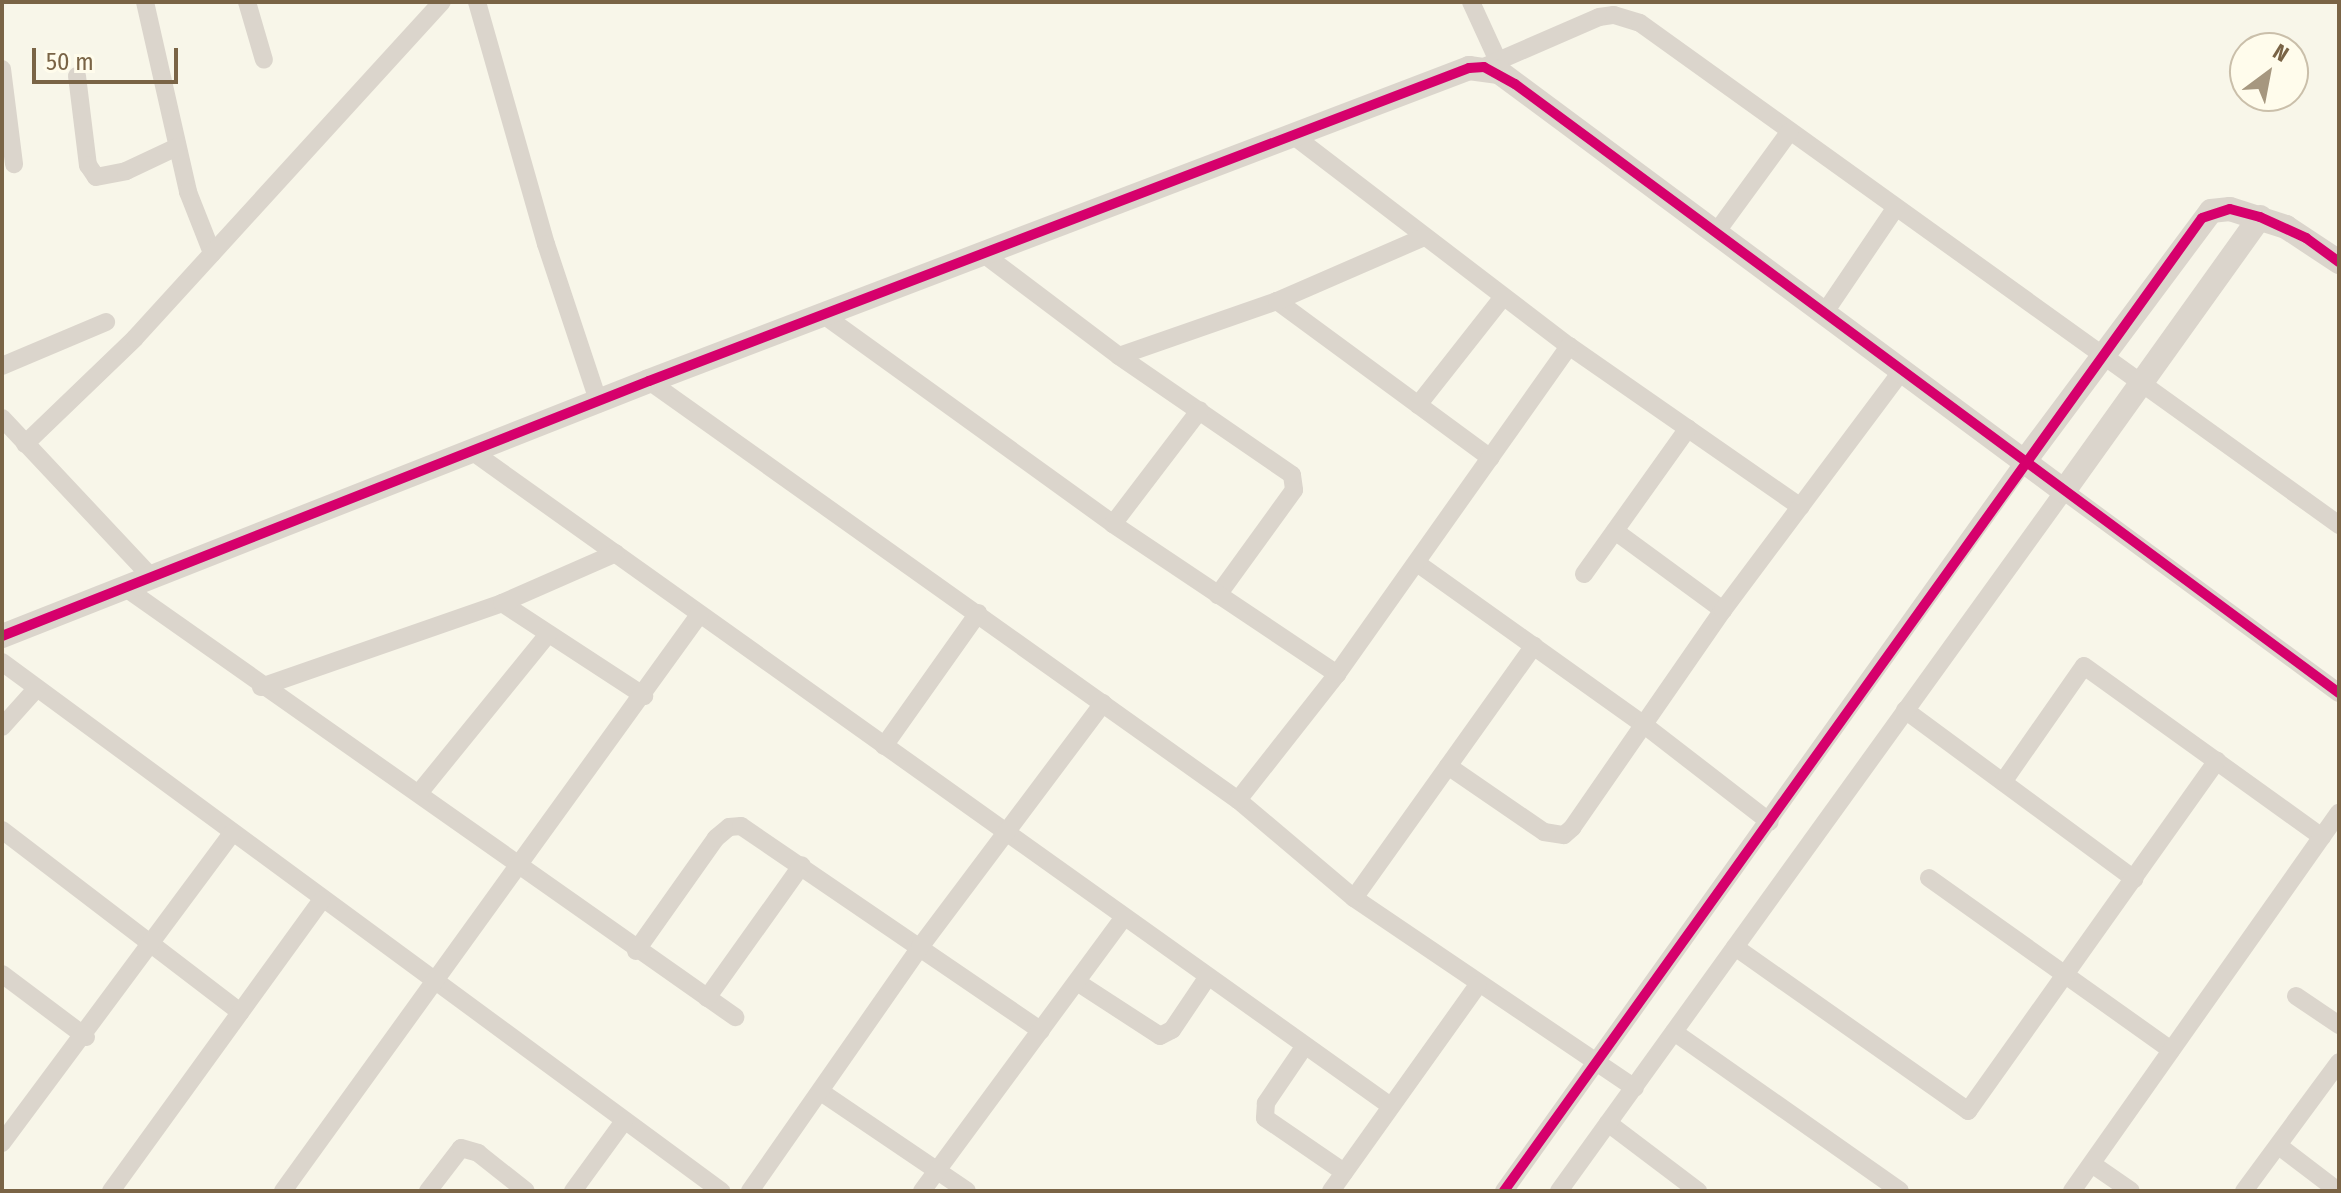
<!DOCTYPE html>
<html>
<head>
<meta charset="utf-8">
<style>
	body { margin:0 }
	#map { position:relative; width:2341px; height:1193px; overflow:hidden; background:#f8f6e9; font-family:"Fira Sans Condensed",sans-serif }
	div>[style] { position:absolute }
	.street>* { height:18px; margin:-9px; padding:0 9px; transform-origin:9px; border-radius:9px; background:#dbd5cc }
	.secondary>* { height:24px; margin:-12px; padding:0 12px; transform-origin:12px; border-radius:12px; background:#dbd5cc }
	.cycleway>* { height:10px; margin:-5px; padding:0 5px; transform-origin:5px; border-radius:5px; background:#d6006c }
	span { translate:-50% -50%; white-space:nowrap; text-align:center; line-height:1.15; -webkit-text-stroke:6px #fffcec; paint-order:stroke }
	.frame { position:absolute; inset:0; border:4px solid #7a6446; pointer-events:none }
	.north { position:absolute; left:2229px; top:32px; width:80px; height:80px; box-sizing:border-box; background:#fffcec; border:2px solid #cabfaa; border-radius:50%; rotate:32deg; font-size:22px; font-weight:700; line-height:32px; text-align:center; color:#7a6446 }
	.north::after { content:''; display:block; margin:auto; width:28px; height:36px; background:#a6977f; clip-path:polygon(50% 0,100% 100%,50% 72%,0 100%) }
	.scale { position:absolute; left:32px; top:48px; width:146px; height:36px; box-sizing:border-box; border:4px solid #7a6446; border-top:0; padding-left:10px; font-size:24px; line-height:28px; white-space:nowrap; color:#7a6446; -webkit-text-stroke:6px #fffcec; paint-order:stroke }
</style>
</head>
<body>
<div id="map">
	<div class="street">
		<div style="left:145px;top:2px;width:195px;rotate:77.2deg"></div>
		<div style="left:188px;top:192px;width:66px;rotate:68.5deg"></div>
		<div style="left:247px;top:2px;width:60px;rotate:73.7deg"></div>
		<div style="left:477px;top:2px;width:252px;rotate:74.1deg"></div>
		<div style="left:546px;top:244px;width:168px;rotate:71.6deg"></div>
		<div style="left:1471px;top:2px;width:65px;rotate:65.4deg"></div>
		<div style="left:1484px;top:67px;width:125px;rotate:-23.5deg"></div>
		<div style="left:1599px;top:17px;width:15px;rotate:-8deg"></div>
		<div style="left:1614px;top:15px;width:27px;rotate:17deg"></div>
		<div style="left:1640px;top:23px;width:861px;rotate:35.68deg"></div>
		<div style="left:2px;top:69px;width:96px;rotate:82.8deg"></div>
		<div style="left:77px;top:76px;width:90px;rotate:83deg"></div>
		<div style="left:88px;top:165px;width:14px;rotate:56deg"></div>
		<div style="left:96px;top:177px;width:31px;rotate:-11deg"></div>
		<div style="left:126px;top:171px;width:56px;rotate:-25.2deg"></div>
		<div style="left:1294px;top:136px;width:346px;rotate:37.4deg"></div>
		<div style="left:1569px;top:346px;width:282px;rotate:34.8deg"></div>
		<div style="left:1715px;top:234px;width:127px;rotate:-53.9deg"></div>
		<div style="left:985px;top:255px;width:168px;rotate:37deg"></div>
		<div style="left:1119px;top:356px;width:210px;rotate:34.5deg"></div>
		<div style="left:1292px;top:475px;width:15px;rotate:82deg"></div>
		<div style="left:1294px;top:490px;width:130px;rotate:125.9deg"></div>
		<div style="left:1277px;top:301px;width:265px;rotate:36.3deg"></div>
		<div style="left:1823px;top:315px;width:130px;rotate:-55.9deg"></div>
		<div style="left:825px;top:316px;width:355px;rotate:35.8deg"></div>
		<div style="left:1113px;top:524px;width:270px;rotate:33.8deg"></div>
		<div style="left:1119px;top:356px;width:167px;rotate:-19.2deg"></div>
		<div style="left:1277px;top:301px;width:158px;rotate:-23.5deg"></div>
		<div style="left:2px;top:366px;width:113px;rotate:-22.9deg"></div>
		<div style="left:649px;top:381px;width:723px;rotate:35.43deg"></div>
		<div style="left:1238px;top:800px;width:152px;rotate:40.2deg"></div>
		<div style="left:1354px;top:898px;width:339px;rotate:34.1deg"></div>
		<div style="left:1418px;top:405px;width:137px;rotate:-51.8deg"></div>
		<div style="left:2px;top:418px;width:221px;rotate:46.8deg"></div>
		<div style="left:25px;top:444px;width:153px;rotate:-43.9deg"></div>
		<div style="left:135px;top:338px;width:455px;rotate:-47.6deg"></div>
		<div style="left:473px;top:452px;width:1125px;rotate:35.48deg"></div>
		<div style="left:1113px;top:524px;width:143px;rotate:-52.7deg"></div>
		<div style="left:1615px;top:531px;width:134px;rotate:36.2deg"></div>
		<div style="left:1417px;top:563px;width:277px;rotate:35.5deg"></div>
		<div style="left:1643px;top:724px;width:160px;rotate:37.7deg"></div>
		<div style="left:1584px;top:574px;width:179px;rotate:-54.5deg"></div>
		<div style="left:127px;top:589px;width:744px;rotate:35.14deg"></div>
		<div style="left:502px;top:603px;width:170px;rotate:33.2deg"></div>
		<div style="left:2px;top:662px;width:893px;rotate:36.34deg"></div>
		<div style="left:261px;top:687px;width:255px;rotate:-19.2deg"></div>
		<div style="left:502px;top:603px;width:124px;rotate:-23.7deg"></div>
		<div style="left:1905px;top:710px;width:285px;rotate:36.4deg"></div>
		<div style="left:2px;top:727px;width:52px;rotate:-48.1deg"></div>
		<div style="left:884px;top:746px;width:163px;rotate:-54.7deg"></div>
		<div style="left:1448px;top:766px;width:116px;rotate:34.5deg"></div>
		<div style="left:1544px;top:832px;width:20px;rotate:9deg"></div>
		<div style="left:1564px;top:835px;width:11px;rotate:-41deg"></div>
		<div style="left:1572px;top:828px;width:265px;rotate:-55.3deg"></div>
		<div style="left:1723px;top:610px;width:296px;rotate:-53.2deg"></div>
		<div style="left:2003px;top:782px;width:141px;rotate:-55.1deg"></div>
		<div style="left:2084px;top:666px;width:293px;rotate:35.7deg"></div>
		<div style="left:419px;top:793px;width:205px;rotate:-50.9deg"></div>
		<div style="left:1238px;top:800px;width:160px;rotate:-51.8deg"></div>
		<div style="left:1337px;top:674px;width:402px;rotate:-54.7deg"></div>
		<div style="left:2px;top:830px;width:300px;rotate:37.4deg"></div>
		<div style="left:1929px;top:878px;width:297px;rotate:35.4deg"></div>
		<div style="left:1354px;top:898px;width:310px;rotate:-54.5deg"></div>
		<div style="left:1735px;top:947px;width:285px;rotate:35.1deg"></div>
		<div style="left:1968px;top:1111px;width:430px;rotate:-54.6deg"></div>
		<div style="left:636px;top:951px;width:138px;rotate:-54.7deg"></div>
		<div style="left:716px;top:838px;width:17px;rotate:-40deg"></div>
		<div style="left:729px;top:827px;width:12px;rotate:-5deg"></div>
		<div style="left:741px;top:826px;width:363px;rotate:34.3deg"></div>
		<div style="left:2px;top:974px;width:105px;rotate:36.9deg"></div>
		<div style="left:1077px;top:982px;width:99px;rotate:33deg"></div>
		<div style="left:1160px;top:1036px;width:13px;rotate:-27deg"></div>
		<div style="left:1172px;top:1030px;width:63px;rotate:-56.1deg"></div>
		<div style="left:2296px;top:996px;width:52px;rotate:34deg"></div>
		<div style="left:707px;top:998px;width:163px;rotate:-54.5deg"></div>
		<div style="left:1674px;top:1032px;width:276px;rotate:35.1deg"></div>
		<div style="left:1304px;top:1047px;width:68px;rotate:124.2deg"></div>
		<div style="left:1266px;top:1103px;width:15px;rotate:94deg"></div>
		<div style="left:1265px;top:1118px;width:96px;rotate:34.4deg"></div>
		<div style="left:821px;top:1092px;width:176px;rotate:34.1deg"></div>
		<div style="left:1608px;top:1123px;width:113px;rotate:37.1deg"></div>
		<div style="left:2px;top:1143px;width:386px;rotate:-53.4deg"></div>
		<div style="left:2279px;top:1146px;width:74px;rotate:37.3deg"></div>
		<div style="left:2092px;top:1164px;width:47px;rotate:34.7deg"></div>
		<div style="left:111px;top:1191px;width:359px;rotate:-54.1deg"></div>
		<div style="left:283px;top:1191px;width:711px;rotate:-54.16deg"></div>
		<div style="left:428px;top:1191px;width:54px;rotate:-52.5deg"></div>
		<div style="left:461px;top:1148px;width:18px;rotate:16deg"></div>
		<div style="left:478px;top:1153px;width:61px;rotate:38.4deg"></div>
		<div style="left:573px;top:1191px;width:87px;rotate:-53.9deg"></div>
		<div style="left:750px;top:1191px;width:297px;rotate:-55.1deg"></div>
		<div style="left:920px;top:947px;width:305px;rotate:-53.1deg"></div>
		<div style="left:922px;top:1191px;width:340px;rotate:-53.6deg"></div>
		<div style="left:1331px;top:1191px;width:253px;rotate:-54.5deg"></div>
		<div style="left:1504px;top:1191px;width:895px;rotate:-54.5deg"></div>
		<div style="left:1559px;top:1191px;width:863px;rotate:-54.19deg"></div>
		<div style="left:2064px;top:491px;width:341px;rotate:36.3deg"></div>
		<div style="left:2072px;top:1191px;width:463px;rotate:-54.8deg"></div>
		<div style="left:2244px;top:1191px;width:160px;rotate:-53.6deg"></div>
	</div>
	<div class="secondary">
		<div style="left:2024px;top:462px;width:313px;rotate:-53.3deg"></div>
		<div style="left:2211px;top:211px;width:19px;rotate:-6deg"></div>
		<div style="left:2230px;top:209px;width:59px;rotate:17.8deg"></div>
		<div style="left:2286px;top:227px;width:64px;rotate:33.4deg"></div>
		<div style="left:2px;top:636px;width:695px;rotate:-21.51deg"></div>
		<div style="left:649px;top:381px;width:878px;rotate:-20.89deg"></div>
		<div style="left:1469px;top:68px;width:30px;rotate:8deg"></div>
		<div style="left:1499px;top:72px;width:703px;rotate:36.56deg"></div>
		<div style="left:2064px;top:491px;width:337px;rotate:-54.4deg"></div>
	</div>
	<div class="cycleway">
		<div style="left:2px;top:636px;width:695px;rotate:-21.51deg"></div>
		<div style="left:649px;top:381px;width:878px;rotate:-20.89deg"></div>
		<div style="left:1469px;top:68px;width:15px;rotate:-4deg"></div>
		<div style="left:1484px;top:67px;width:35px;rotate:29deg"></div>
		<div style="left:1515px;top:84px;width:1025px;rotate:36.47deg"></div>
		<div style="left:1504px;top:1191px;width:1197px;rotate:-54.35deg"></div>
		<div style="left:2202px;top:218px;width:29px;rotate:-18deg"></div>
		<div style="left:2230px;top:209px;width:31px;rotate:15deg"></div>
		<div style="left:2260px;top:217px;width:51px;rotate:24.5deg"></div>
		<div style="left:2306px;top:238px;width:41px;rotate:36deg"></div>
	</div>
	<div class="frame"></div>
	<div class="north">N</div>
	<div class="scale">50 m</div>
</div>
</body>
</html>
